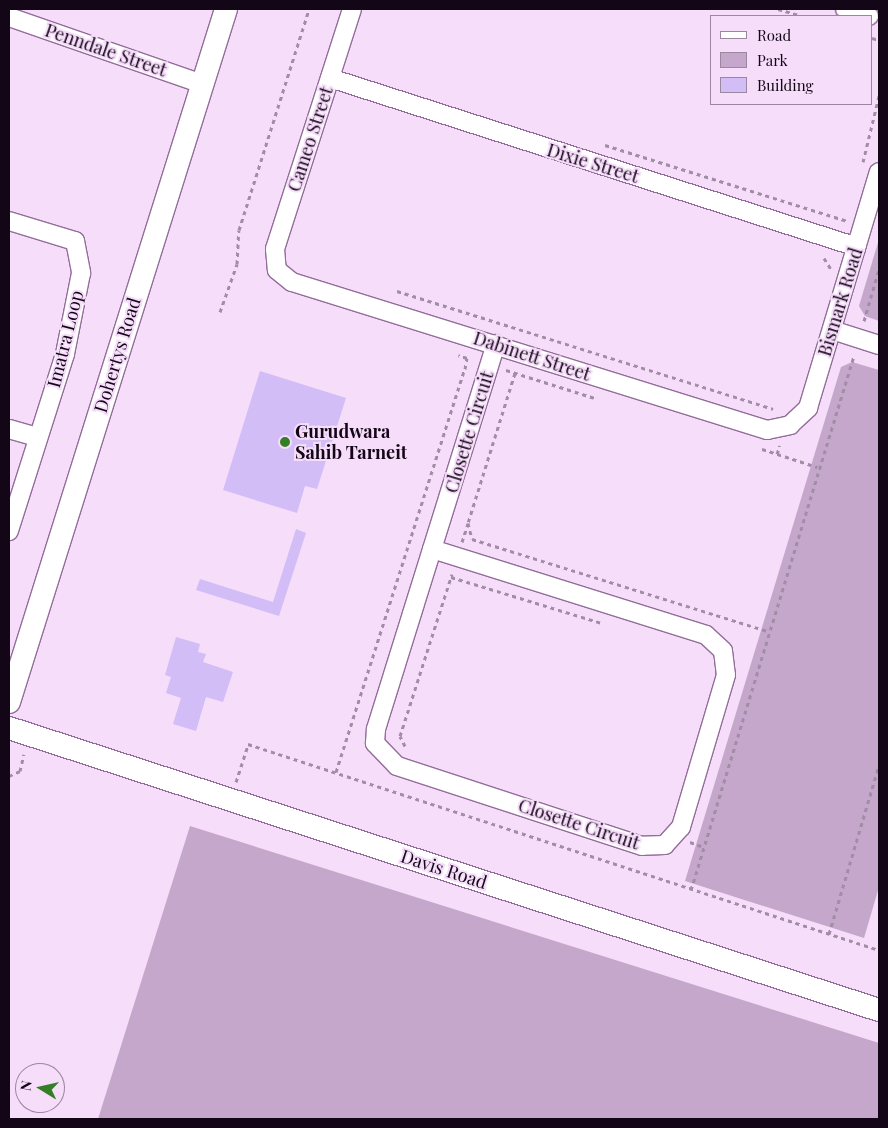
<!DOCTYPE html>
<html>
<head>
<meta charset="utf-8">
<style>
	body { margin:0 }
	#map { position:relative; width:888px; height:1128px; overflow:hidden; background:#f6ddfa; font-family:"Playfair Display",serif }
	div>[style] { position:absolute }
	.green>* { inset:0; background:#c6a7cc }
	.building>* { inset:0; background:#d2bdf6 }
	.path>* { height:3px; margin-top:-1.5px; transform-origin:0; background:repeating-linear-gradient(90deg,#a18da5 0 4px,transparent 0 8px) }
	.roads { filter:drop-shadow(1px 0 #936d9a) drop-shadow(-1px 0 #936d9a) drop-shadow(0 1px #936d9a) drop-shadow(0 -1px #936d9a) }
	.minor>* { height:18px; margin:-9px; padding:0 9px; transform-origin:9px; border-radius:9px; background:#fff }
	.tertiary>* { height:22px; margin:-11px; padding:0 11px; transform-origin:11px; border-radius:11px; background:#fff }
	.dots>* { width:14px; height:14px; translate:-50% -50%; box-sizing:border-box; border:2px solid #f6ddfa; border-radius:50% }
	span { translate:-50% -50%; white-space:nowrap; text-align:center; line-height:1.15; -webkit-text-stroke:4px #f6ddfa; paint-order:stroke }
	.street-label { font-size:18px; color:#130616 }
	.poi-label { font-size:18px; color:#130616; font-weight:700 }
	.left { translate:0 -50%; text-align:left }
	.frame { position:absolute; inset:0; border:10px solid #130616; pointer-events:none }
	.legend { position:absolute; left:710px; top:15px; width:162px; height:90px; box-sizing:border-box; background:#f6ddfa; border:1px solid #9b879f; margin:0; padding:6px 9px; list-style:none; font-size:15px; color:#130616 }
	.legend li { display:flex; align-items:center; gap:10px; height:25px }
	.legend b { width:25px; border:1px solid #9b879f }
	.north { position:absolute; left:15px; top:1063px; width:50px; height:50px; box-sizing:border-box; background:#f6ddfa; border:1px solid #9b879f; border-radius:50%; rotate:279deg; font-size:14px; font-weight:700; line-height:20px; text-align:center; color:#130616 }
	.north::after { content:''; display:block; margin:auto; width:18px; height:22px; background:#337e26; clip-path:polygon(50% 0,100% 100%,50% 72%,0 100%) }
</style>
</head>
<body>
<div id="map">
	<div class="green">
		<div style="clip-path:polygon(879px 239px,879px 321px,865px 316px,859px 306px)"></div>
		<div style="clip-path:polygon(852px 362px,879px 370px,879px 887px,864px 938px,685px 881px,841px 367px)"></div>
		<div style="clip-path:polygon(190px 826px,879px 1043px,879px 1119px,98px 1119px)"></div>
	</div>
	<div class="building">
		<div style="clip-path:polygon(260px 371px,346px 398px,317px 489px,305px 486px,297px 513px,223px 490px)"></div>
		<div style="clip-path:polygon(296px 529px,306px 533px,279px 616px,196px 590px,200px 579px,273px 602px)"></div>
		<div style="clip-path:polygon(176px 637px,200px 644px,198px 652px,206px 654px,203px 662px,233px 672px,223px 702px,206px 697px,196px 731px,173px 724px,181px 698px,166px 693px,171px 677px,165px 675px)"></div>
	</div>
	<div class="path">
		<div style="left:778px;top:9px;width:25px;rotate:16deg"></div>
		<div style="left:872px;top:38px;width:7px;rotate:16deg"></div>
		<div style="left:605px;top:145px;width:254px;rotate:17.4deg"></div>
		<div style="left:863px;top:162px;width:68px;rotate:-76.4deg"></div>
		<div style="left:824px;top:258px;width:13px;rotate:58deg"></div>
		<div style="left:397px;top:291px;width:394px;rotate:17.4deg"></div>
		<div style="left:220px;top:312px;width:51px;rotate:-70.5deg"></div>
		<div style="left:237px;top:264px;width:34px;rotate:-87deg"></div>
		<div style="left:239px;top:230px;width:232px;rotate:-72.4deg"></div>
		<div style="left:864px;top:321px;width:54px;rotate:-73.9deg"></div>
		<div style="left:506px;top:370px;width:93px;rotate:17.5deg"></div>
		<div style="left:515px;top:373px;width:157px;rotate:107.4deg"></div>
		<div style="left:468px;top:523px;width:16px;rotate:76deg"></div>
		<div style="left:472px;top:539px;width:310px;rotate:17.3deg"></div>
		<div style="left:762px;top:449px;width:58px;rotate:18.1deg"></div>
		<div style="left:777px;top:454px;width:9px;rotate:-72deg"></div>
		<div style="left:462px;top:542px;width:20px;rotate:-72deg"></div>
		<div style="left:451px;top:577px;width:157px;rotate:17deg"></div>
		<div style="left:405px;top:746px;width:11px;rotate:-117deg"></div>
		<div style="left:400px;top:736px;width:170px;rotate:-72.2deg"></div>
		<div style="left:336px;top:772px;width:423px;rotate:-72.3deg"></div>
		<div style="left:465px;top:369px;width:11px;rotate:-80deg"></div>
		<div style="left:467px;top:358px;width:9px;rotate:-162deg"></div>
		<div style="left:9px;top:776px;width:12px;rotate:-24deg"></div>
		<div style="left:20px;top:771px;width:17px;rotate:-77deg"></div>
		<div style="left:236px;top:782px;width:40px;rotate:-72deg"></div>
		<div style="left:248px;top:744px;width:664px;rotate:18.08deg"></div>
		<div style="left:690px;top:842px;width:15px;rotate:20deg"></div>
		<div style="left:691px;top:890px;width:558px;rotate:-73.03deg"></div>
		<div style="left:829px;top:934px;width:176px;rotate:-73.5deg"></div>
	</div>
	<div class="roads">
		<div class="minor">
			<div style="left:352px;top:9px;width:252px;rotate:107.8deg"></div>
			<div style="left:275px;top:249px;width:21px;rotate:85deg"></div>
			<div style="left:277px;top:270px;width:19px;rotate:39deg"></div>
			<div style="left:292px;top:282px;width:498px;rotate:17.3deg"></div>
			<div style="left:767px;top:430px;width:24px;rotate:-12deg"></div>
			<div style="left:790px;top:425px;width:25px;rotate:-43deg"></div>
			<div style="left:808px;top:408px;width:246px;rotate:-73.3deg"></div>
			<div style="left:845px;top:9px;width:25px;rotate:16deg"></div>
			<div style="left:9px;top:17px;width:204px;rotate:19.1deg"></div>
			<div style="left:330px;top:78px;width:553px;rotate:17.78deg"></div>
			<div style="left:9px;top:221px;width:69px;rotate:16.9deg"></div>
			<div style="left:75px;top:241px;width:33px;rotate:79deg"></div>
			<div style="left:81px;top:273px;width:83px;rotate:101.2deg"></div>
			<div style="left:65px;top:354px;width:186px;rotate:107.6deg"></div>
			<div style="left:832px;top:330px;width:49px;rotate:17.7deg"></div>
			<div style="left:9px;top:429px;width:29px;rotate:16deg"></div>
			<div style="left:432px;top:549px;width:287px;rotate:17.4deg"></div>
			<div style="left:706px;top:635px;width:23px;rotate:43deg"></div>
			<div style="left:723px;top:651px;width:24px;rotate:83deg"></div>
			<div style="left:726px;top:675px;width:159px;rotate:106.5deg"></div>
			<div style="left:681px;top:827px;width:24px;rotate:132deg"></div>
			<div style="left:665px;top:845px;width:23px;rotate:178deg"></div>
			<div style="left:642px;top:846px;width:258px;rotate:-161.9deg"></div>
			<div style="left:397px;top:766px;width:32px;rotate:-134deg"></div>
			<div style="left:375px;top:743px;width:14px;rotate:-86deg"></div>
			<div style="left:376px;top:729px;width:403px;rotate:-72.7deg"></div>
		</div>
		<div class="tertiary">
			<div style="left:9px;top:702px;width:726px;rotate:-72.61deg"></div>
			<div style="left:9px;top:728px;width:915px;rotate:17.96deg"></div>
		</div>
	</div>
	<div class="dots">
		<div style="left:285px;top:442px;background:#337e26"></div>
	</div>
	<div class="street-label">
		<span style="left:106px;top:50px;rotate:19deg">Penndale Street</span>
		<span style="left:310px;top:139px;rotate:-72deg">Cameo Street</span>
		<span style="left:593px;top:163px;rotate:17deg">Dixie Street</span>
		<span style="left:840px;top:302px;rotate:-73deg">Bismark Road</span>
		<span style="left:65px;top:339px;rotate:-76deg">Imatra Loop</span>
		<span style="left:117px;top:355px;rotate:-73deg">Dohertys Road</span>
		<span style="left:532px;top:356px;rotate:18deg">Dabinett Street</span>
		<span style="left:469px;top:432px;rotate:-73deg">Closette Circuit</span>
		<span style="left:579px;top:824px;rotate:18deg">Closette Circuit</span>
		<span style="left:444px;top:869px;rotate:18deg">Davis Road</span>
	</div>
	<div class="poi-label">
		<span class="left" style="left:295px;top:442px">Gurudwara<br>Sahib Tarneit</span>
	</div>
	<div class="frame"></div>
	<ul class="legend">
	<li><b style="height:6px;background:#fff"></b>Road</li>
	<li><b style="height:14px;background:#c6a7cc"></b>Park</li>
	<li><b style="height:14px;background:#d2bdf6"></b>Building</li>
	</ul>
	<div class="north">N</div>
</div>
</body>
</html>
